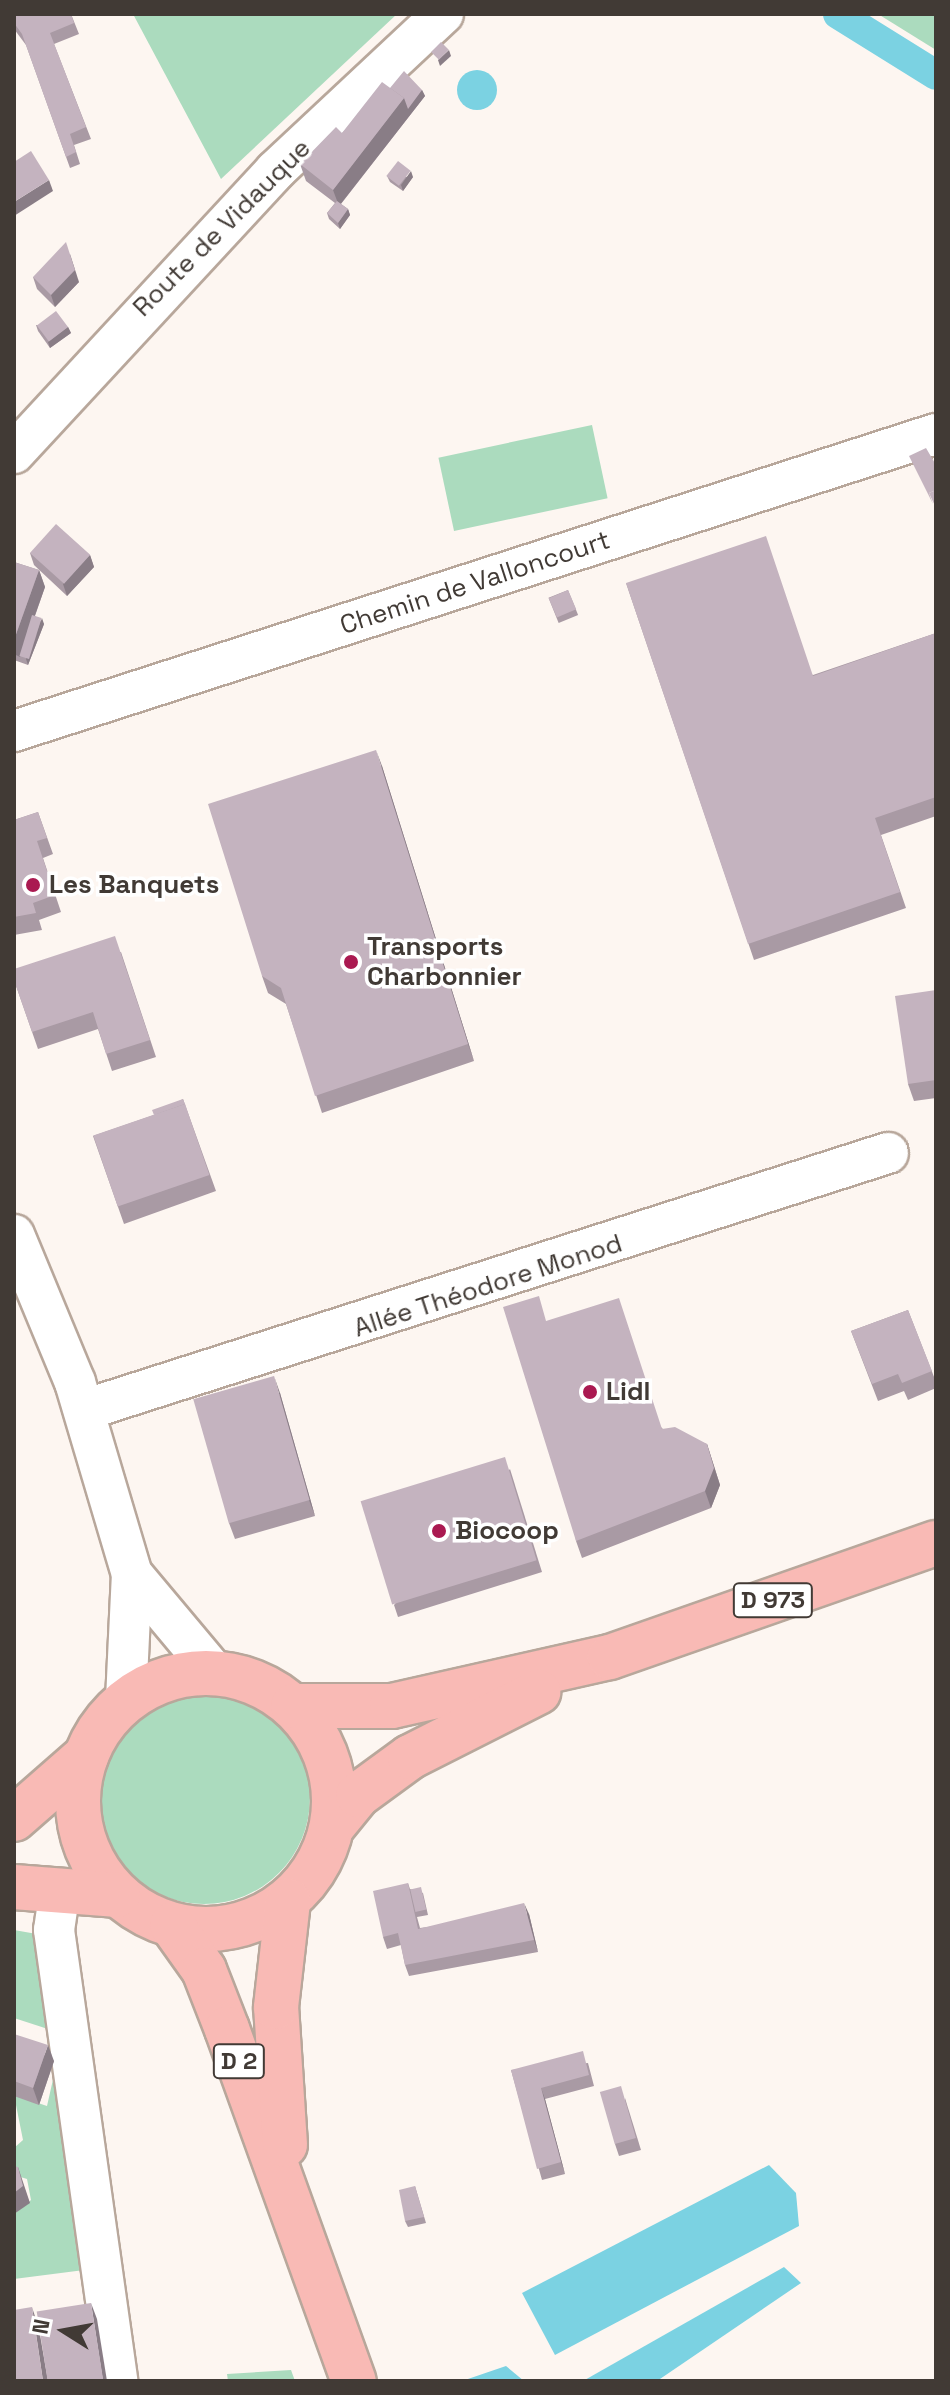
<!DOCTYPE html>
<html>
<head>
<meta charset="utf-8">
<style>
	body { margin:0 }
	#map { position:relative; width:950px; height:2395px; overflow:hidden; background:#fdf6f1; font-family:"Space Grotesk",sans-serif }
	div>[style] { position:absolute }
	.green>* { inset:0; background:#abdbbe; transform-origin:0 0 }
	.round { border-radius:50% }
	.water>* { inset:0; background:#7bd2e2 }
	.canal>* { height:30px; margin:-15px; padding:0 15px; transform-origin:15px; border-radius:15px; background:#7bd2e2 }
	.roads { filter:drop-shadow(2px 0 #b8a79b) drop-shadow(-2px 0 #b8a79b) drop-shadow(0 2px #b8a79b) drop-shadow(0 -2px #b8a79b) }
	.minor>* { height:40px; margin:-20px; padding:0 20px; transform-origin:20px; border-radius:20px; background:#fff }
	.major>* { height:44px; margin:-22px; padding:0 22px; transform-origin:22px; border-radius:22px; background:#f9bab5 }
	.major>.ring { margin:-22px; padding:0; box-sizing:content-box; background:none; border:44px solid #f9bab5; border-radius:50% }
	.wall>* { inset:0; background:#a99aa4; transform-origin:0 0 }
	.shaded-wall>* { inset:0; background:#897d86 }
	.building>* { inset:0; background:#c4b3bf; transform-origin:0 0 }
	.dots>* { width:22px; height:22px; translate:-50% -50%; box-sizing:border-box; border:4px solid #fff; border-radius:50% }
	span { translate:-50% -50%; white-space:nowrap; text-align:center; line-height:1.15; -webkit-text-stroke:7px #fff; paint-order:stroke }
	.shield-label span { padding:2px 6px; background:#fff; border:2px solid; border-radius:6px; -webkit-text-stroke-width:0 }
	.shield-label { font-size:24px; color:#413a35; font-weight:700 }
	.street-label { font-size:26px; color:#413a35 }
	.poi-label { font-size:26px; color:#413a35; font-weight:700 }
	.left { translate:0 -50%; text-align:left }
	.frame { position:absolute; inset:0; border:16px solid #413a35; pointer-events:none }
	.north { position:absolute; left:24px; top:2291px; width:80px; height:80px; -webkit-text-stroke:6px #fff; paint-order:stroke; rotate:281deg; font-size:22px; font-weight:700; line-height:32px; text-align:center; color:#413a35 }
	.north::after { content:''; display:block; margin:auto; width:28px; height:36px; background:#413a35; clip-path:polygon(50% 0,100% 100%,50% 72%,0 100%) }
</style>
</head>
<body>
<div id="map">
	<div class="green">
		<div style="clip-path:polygon(133px 14px,397px 14px,221px 179px)"></div>
		<div style="clip-path:polygon(878px 14px,936px 14px,936px 50px)"></div>
		<div style="left:592px;top:425px;width:75px;height:157px;rotate:78deg"></div>
		<div class="round" style="left:98px;top:1692px;width:212px;height:212px"></div>
		<div style="clip-path:polygon(14px 1930px,48px 1936px,51px 2030px,14px 2018px)"></div>
		<div style="clip-path:polygon(59px 2053px,92px 2269px,14px 2279px,14px 2214px,31px 2200px,27px 2179px,14px 2175px,14px 2148px,23px 2140px,14px 2095px,47px 2106px)"></div>
		<div style="clip-path:polygon(291px 2370px,295px 2381px,228px 2381px,227px 2374px)"></div>
	</div>
	<div class="water">
		<div class="round" style="left:457px;top:70px;width:40px;height:40px"></div>
		<div style="clip-path:polygon(769px 2165px,796px 2193px,799px 2226px,555px 2355px,522px 2293px)"></div>
		<div style="clip-path:polygon(784px 2267px,801px 2283px,657px 2381px,583px 2381px)"></div>
		<div style="clip-path:polygon(506px 2366px,524px 2381px,462px 2381px)"></div>
	</div>
	<div class="canal">
		<div style="left:838px;top:14px;width:115px;rotate:31.9deg"></div>
	</div>
	<div class="roads">
		<div class="minor">
			<div style="left:14px;top:453px;width:384px;rotate:-47.2deg"></div>
			<div style="left:275px;top:171px;width:230px;rotate:-43.1deg"></div>
			<div style="left:14px;top:731px;width:969px;rotate:-17.86deg"></div>
			<div style="left:14px;top:1235px;width:159px;rotate:67.5deg"></div>
			<div style="left:75px;top:1382px;width:200px;rotate:73.5deg"></div>
			<div style="left:132px;top:1574px;width:128px;rotate:50.1deg"></div>
			<div style="left:84px;top:1410px;width:844px;rotate:-17.73deg"></div>
			<div style="left:126px;top:1700px;width:126px;rotate:-87.3deg"></div>
			<div style="left:60px;top:1889px;width:41px;rotate:98.3deg"></div>
			<div style="left:54px;top:1930px;width:455px;rotate:82deg"></div>
		</div>
		<div class="major">
			<div class="ring" style="left:78px;top:1673px;width:212px;height:212px"></div>
			<div style="left:293px;top:1706px;width:99px"></div>
			<div style="left:392px;top:1706px;width:223px;rotate:-12.7deg"></div>
			<div style="left:610px;top:1657px;width:345px;rotate:-19.3deg"></div>
			<div style="left:14px;top:1819px;width:96px;rotate:-41.2deg"></div>
			<div style="left:332px;top:1827px;width:41px;rotate:-50.9deg"></div>
			<div style="left:358px;top:1795px;width:64px;rotate:-36.2deg"></div>
			<div style="left:410px;top:1757px;width:144px;rotate:-26.9deg"></div>
			<div style="left:14px;top:1887px;width:104px;rotate:4.4deg"></div>
			<div style="left:172px;top:1925px;width:55px;rotate:54.6deg"></div>
			<div style="left:204px;top:1970px;width:63px;rotate:68.7deg"></div>
			<div style="left:227px;top:2029px;width:374px;rotate:70.2deg"></div>
			<div style="left:285px;top:2145px;width:138px;rotate:-93.7deg"></div>
			<div style="left:276px;top:2007px;width:107px;rotate:-83.5deg"></div>
		</div>
	</div>
	<div class="wall">
		<div style="clip-path:polygon(14px 14px,71px 14px,79px 34px,54px 44px,91px 139px,74px 145px,80px 164px,70px 168px,26px 45px,14px 29px)"></div>
		<div style="clip-path:polygon(390px 88px,422px 90px,425px 96px,341px 204px,348px 209px,350px 215px,340px 229px,329px 219px,327px 213px,335px 203px,306px 181px,300px 164px,342px 133px)"></div>
		<div style="clip-path:polygon(387px 176px,413px 177px,403px 191px,390px 182px)"></div>
		<div style="clip-path:polygon(33px 277px,79px 282px,55px 307px,37px 289px)"></div>
		<div style="clip-path:polygon(36px 325px,68px 327px,71px 333px,50px 348px,38px 331px)"></div>
		<div style="clip-path:polygon(30px 553px,90px 555px,94px 567px,67px 596px,34px 565px)"></div>
		<div style="clip-path:polygon(14px 562px,39px 570px,45px 587px,35px 616px,44px 624px,28px 665px,14px 660px)"></div>
		<div style="clip-path:polygon(626px 583px,813px 675px,936px 633px,936px 816px,881px 835px,906px 908px,754px 960px)"></div>
		<div style="left:568px;top:590px;width:27px;height:21px;rotate:68deg"></div>
		<div style="clip-path:polygon(382px 766px,474px 1061px,322px 1113px,286px 1004px,268px 993px,262px 976px)"></div>
		<div style="clip-path:polygon(38px 812px,53px 854px,43px 858px,61px 912px,39px 920px,42px 930px,14px 935px,14px 820px)"></div>
		<div style="clip-path:polygon(121px 952px,156px 1057px,112px 1071px,98px 1029px,38px 1049px,14px 980px)"></div>
		<div style="clip-path:polygon(936px 990px,936px 1098px,914px 1101px,908px 1084px)"></div>
		<div style="clip-path:polygon(183px 1099px,216px 1191px,124px 1224px,93px 1136px,154px 1115px)"></div>
		<div style="clip-path:polygon(908px 1310px,936px 1382px,936px 1388px,908px 1400px,904px 1391px,878px 1401px,851px 1331px)"></div>
		<div style="clip-path:polygon(547px 1321px,663px 1429px,707px 1444px,720px 1485px,711px 1508px,582px 1558px,576px 1541px)"></div>
		<div style="clip-path:polygon(280px 1393px,315px 1516px,235px 1539px,229px 1523px)"></div>
		<div style="clip-path:polygon(510px 1469px,542px 1572px,398px 1617px,394px 1605px)"></div>
		<div style="clip-path:polygon(408px 1883px,410px 1889px,423px 1893px,428px 1915px,417px 1917px,420px 1928px,529px 1914px,538px 1952px,409px 1976px,405px 1965px,401px 1945px,387px 1949px,383px 1937px)"></div>
		<div style="clip-path:polygon(14px 2034px,54px 2061px,39px 2105px,14px 2096px)"></div>
		<div style="clip-path:polygon(588px 2063px,594px 2086px,545px 2099px,565px 2174px,542px 2180px,511px 2070px)"></div>
		<div style="clip-path:polygon(625px 2098px,641px 2150px,619px 2156px,615px 2144px)"></div>
		<div style="clip-path:polygon(415px 2186px,426px 2223px,408px 2227px,405px 2221px)"></div>
	</div>
	<div class="shaded-wall">
		<div style="clip-path:polygon(449px 50px,451px 56px,440px 66px,438px 60px)"></div>
		<div style="clip-path:polygon(422px 90px,425px 96px,339px 206px,333px 190px,404px 98px)"></div>
		<div style="clip-path:polygon(411px 171px,413px 177px,403px 191px,401px 185px)"></div>
		<div style="clip-path:polygon(49px 180px,53px 191px,14px 216px,14px 202px)"></div>
		<div style="clip-path:polygon(348px 209px,350px 215px,340px 229px,338px 223px)"></div>
		<div style="clip-path:polygon(70px 254px,79px 282px,55px 307px,51px 295px)"></div>
		<div style="clip-path:polygon(68px 327px,71px 333px,50px 348px,48px 342px)"></div>
		<div style="clip-path:polygon(90px 555px,94px 567px,67px 596px,63px 584px)"></div>
		<div style="clip-path:polygon(39px 570px,45px 587px,20px 657px,16px 655px,14px 649px,14px 640px)"></div>
		<div style="clip-path:polygon(42px 618px,44px 624px,28px 665px,26px 659px)"></div>
		<div style="clip-path:polygon(376px 750px,382px 766px,474px 1061px,468px 1044px)"></div>
		<div style="clip-path:polygon(274px 1376px,280px 1393px,315px 1516px,309px 1500px)"></div>
		<div style="clip-path:polygon(707px 1444px,720px 1485px,711px 1508px,705px 1491px)"></div>
		<div style="clip-path:polygon(524px 1903px,529px 1914px,538px 1952px,534px 1940px)"></div>
		<div style="clip-path:polygon(48px 2045px,54px 2061px,39px 2105px,33px 2088px)"></div>
		<div style="clip-path:polygon(541px 2088px,545px 2099px,565px 2174px,561px 2162px)"></div>
		<div style="clip-path:polygon(18px 2167px,30px 2203px,14px 2214px,14px 2193px)"></div>
		<div style="clip-path:polygon(91px 2303px,97px 2319px,107px 2381px,103px 2381px)"></div>
		<div style="clip-path:polygon(32px 2307px,39px 2329px,48px 2381px,43px 2381px)"></div>
	</div>
	<div class="building">
		<div style="clip-path:polygon(14px 14px,71px 14px,74px 23px,50px 33px,86px 127px,70px 134px,76px 152px,66px 157px,22px 34px,14px 23px)"></div>
		<div style="left:441px;top:42px;width:11px;height:14px;rotate:45deg"></div>
		<div style="clip-path:polygon(404px 71px,422px 90px,408px 109px,404px 98px,390px 88px)"></div>
		<div style="clip-path:polygon(382px 82px,404px 98px,333px 190px,300px 164px,336px 127px,342px 133px)"></div>
		<div style="clip-path:polygon(31px 151px,49px 180px,14px 202px,14px 162px)"></div>
		<div style="left:398px;top:161px;width:16px;height:19px;rotate:38deg"></div>
		<div style="clip-path:polygon(337px 201px,348px 209px,338px 223px,327px 213px)"></div>
		<div style="clip-path:polygon(66px 242px,75px 270px,51px 295px,33px 277px)"></div>
		<div style="left:56px;top:311px;width:20px;height:24px;rotate:53deg"></div>
		<div style="clip-path:polygon(926px 448px,936px 465px,936px 490px,929px 493px,933px 504px,909px 456px)"></div>
		<div style="clip-path:polygon(936px 490px,936px 508px,929px 493px)"></div>
		<div style="left:56px;top:524px;width:46px;height:39px;rotate:42deg"></div>
		<div style="clip-path:polygon(766px 536px,813px 676px,936px 633px,936px 797px,875px 818px,900px 892px,748px 944px,626px 583px)"></div>
		<div style="clip-path:polygon(14px 562px,39px 570px,14px 640px)"></div>
		<div style="left:568px;top:590px;width:21px;height:21px;rotate:67deg"></div>
		<div style="left:32px;top:615px;width:10px;height:43px;rotate:17deg"></div>
		<div style="clip-path:polygon(376px 750px,468px 1044px,315px 1096px,281px 988px,262px 976px,208px 804px)"></div>
		<div style="clip-path:polygon(38px 812px,47px 838px,37px 841px,55px 895px,33px 903px,36px 913px,14px 917px,14px 820px)"></div>
		<div style="clip-path:polygon(115px 936px,150px 1040px,106px 1054px,93px 1012px,32px 1032px,14px 980px,14px 969px)"></div>
		<div style="clip-path:polygon(936px 990px,936px 1080px,908px 1084px,895px 996px)"></div>
		<div style="clip-path:polygon(183px 1099px,189px 1115px,185px 1104px,154px 1115px,152px 1110px)"></div>
		<div style="left:185px;top:1104px;width:75px;height:97px;rotate:71deg"></div>
		<div style="clip-path:polygon(539px 1296px,546px 1321px,619px 1298px,662px 1429px,675px 1427px,707px 1444px,714px 1468px,705px 1491px,576px 1541px,503px 1307px)"></div>
		<div style="clip-path:polygon(908px 1310px,932px 1371px,902px 1383px,898px 1374px,872px 1384px,851px 1331px)"></div>
		<div style="left:274px;top:1376px;width:129px;height:84px;rotate:74deg"></div>
		<div style="left:505px;top:1457px;width:108px;height:151px;rotate:73deg"></div>
		<div style="clip-path:polygon(408px 1883px,418px 1929px,524px 1903px,534px 1940px,405px 1965px,398px 1933px,383px 1937px,373px 1891px)"></div>
		<div style="left:421px;top:1887px;width:23px;height:11px;rotate:77deg"></div>
		<div style="clip-path:polygon(14px 2034px,48px 2045px,33px 2088px,14px 2081px)"></div>
		<div style="clip-path:polygon(583px 2051px,589px 2075px,541px 2088px,561px 2162px,537px 2169px,511px 2070px)"></div>
		<div style="left:621px;top:2086px;width:54px;height:22px;rotate:74deg"></div>
		<div style="clip-path:polygon(14px 2166px,18px 2167px,23px 2186px,14px 2193px)"></div>
		<div style="clip-path:polygon(415px 2186px,424px 2217px,405px 2221px,399px 2190px)"></div>
		<div style="left:91px;top:2303px;width:79px;height:55px;rotate:81deg"></div>
		<div style="clip-path:polygon(32px 2307px,43px 2381px,14px 2381px,14px 2310px)"></div>
	</div>
	<div class="dots">
		<div style="left:33px;top:885px;background:#aa1951"></div>
		<div style="left:351px;top:962px;background:#aa1951"></div>
		<div style="left:590px;top:1392px;background:#aa1951"></div>
		<div style="left:439px;top:1531px;background:#aa1951"></div>
	</div>
	<div class="shield-label">
		<span style="left:773px;top:1600px">D 973</span>
		<span style="left:239px;top:2061px">D 2</span>
	</div>
	<div class="street-label">
		<span style="left:222px;top:228px;rotate:-45deg">Route de Vidauque</span>
		<span style="left:475px;top:583px;rotate:-18deg">Chemin de Valloncourt</span>
		<span style="left:488px;top:1286px;rotate:-18deg">Allée Théodore Monod</span>
	</div>
	<div class="poi-label">
		<span class="left" style="left:49px;top:885px">Les Banquets</span>
		<span class="left" style="left:367px;top:962px">Transports<br>Charbonnier</span>
		<span class="left" style="left:606px;top:1392px">Lidl</span>
		<span class="left" style="left:455px;top:1531px">Biocoop</span>
	</div>
	<div class="frame"></div>
	<div class="north">N</div>
</div>
</body>
</html>
